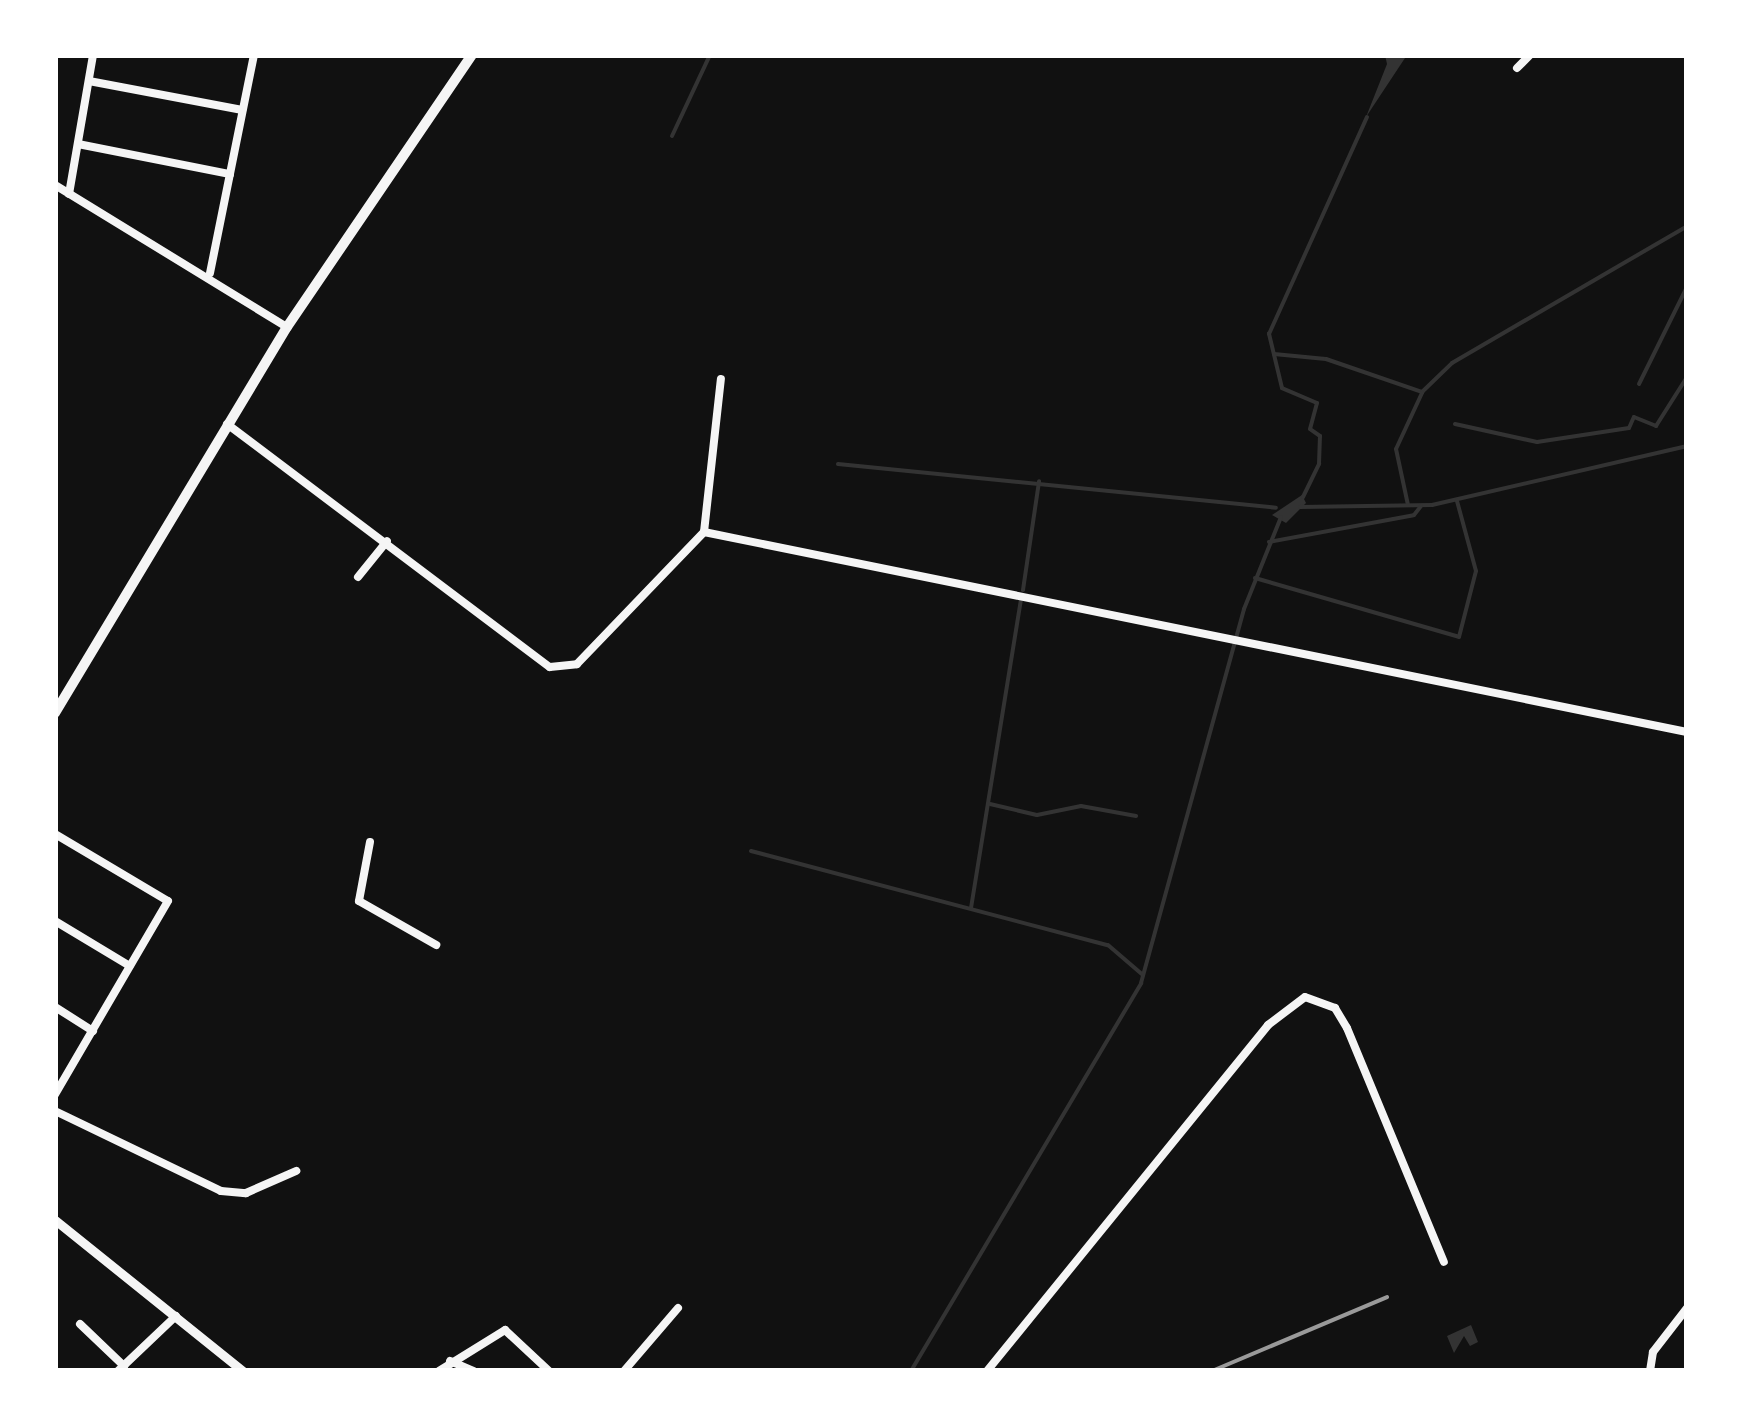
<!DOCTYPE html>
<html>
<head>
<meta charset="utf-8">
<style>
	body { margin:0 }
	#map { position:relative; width:1742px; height:1426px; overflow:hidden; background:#111; font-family:Manrope,sans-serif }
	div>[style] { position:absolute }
	.water>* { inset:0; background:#333 }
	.stream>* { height:4px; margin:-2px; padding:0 2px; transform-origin:2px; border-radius:2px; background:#333 }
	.minor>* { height:8px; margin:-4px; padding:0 4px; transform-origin:4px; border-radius:4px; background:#f5f5f5 }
	.tertiary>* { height:9px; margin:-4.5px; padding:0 4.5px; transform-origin:4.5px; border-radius:4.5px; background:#f5f5f5 }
	.secondary>* { height:10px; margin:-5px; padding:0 5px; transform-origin:5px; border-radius:5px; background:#f5f5f5 }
	.rail>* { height:4px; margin:-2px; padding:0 2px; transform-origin:2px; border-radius:2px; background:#9a9a9a }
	span { translate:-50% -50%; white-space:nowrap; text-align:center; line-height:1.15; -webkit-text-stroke:8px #fff; paint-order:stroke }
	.frame { position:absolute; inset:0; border:58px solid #fff; pointer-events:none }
</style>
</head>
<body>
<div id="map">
	<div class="water">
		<div style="clip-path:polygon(1385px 55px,1407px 55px,1366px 117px,1387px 64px)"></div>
		<div style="clip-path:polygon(1302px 495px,1306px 503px,1286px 523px,1272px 515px)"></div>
		<div style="clip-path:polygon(1471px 1325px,1478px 1342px,1470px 1346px,1464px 1336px,1454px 1353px,1447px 1336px)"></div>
	</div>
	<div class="stream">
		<div style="left:672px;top:136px;width:89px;rotate:-64.9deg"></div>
		<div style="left:1274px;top:354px;width:52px;rotate:5.5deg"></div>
		<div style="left:1326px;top:359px;width:102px;rotate:19deg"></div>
		<div style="left:1422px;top:392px;width:42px;rotate:-44deg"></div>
		<div style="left:1452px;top:363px;width:272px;rotate:-30.2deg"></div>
		<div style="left:1639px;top:384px;width:108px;rotate:-63.7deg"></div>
		<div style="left:1455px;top:424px;width:84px;rotate:12.4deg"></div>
		<div style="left:1537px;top:442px;width:93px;rotate:-8.7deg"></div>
		<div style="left:1629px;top:428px;width:12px;rotate:-66deg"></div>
		<div style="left:1634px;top:417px;width:24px;rotate:22deg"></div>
		<div style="left:1656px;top:426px;width:58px;rotate:-57.7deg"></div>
		<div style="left:838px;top:464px;width:440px;rotate:5.7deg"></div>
		<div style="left:1303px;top:497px;width:37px;rotate:-64deg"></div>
		<div style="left:1319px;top:464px;width:28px;rotate:-88deg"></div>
		<div style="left:1320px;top:436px;width:12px;rotate:-145deg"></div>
		<div style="left:1310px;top:429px;width:27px;rotate:-75deg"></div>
		<div style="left:1317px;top:403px;width:38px;rotate:-157deg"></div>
		<div style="left:1282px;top:388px;width:56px;rotate:-103.5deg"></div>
		<div style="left:1269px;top:334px;width:238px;rotate:-65.7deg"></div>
		<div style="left:1408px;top:505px;width:57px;rotate:-102.1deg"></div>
		<div style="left:1396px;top:449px;width:62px;rotate:-65.1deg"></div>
		<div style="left:1300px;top:507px;width:132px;rotate:-0.9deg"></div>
		<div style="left:1432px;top:505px;width:262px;rotate:-13deg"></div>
		<div style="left:1269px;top:542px;width:147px;rotate:-10.5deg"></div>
		<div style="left:1414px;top:515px;width:11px;rotate:-52deg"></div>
		<div style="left:1255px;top:578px;width:212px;rotate:16.1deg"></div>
		<div style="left:1459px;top:637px;width:68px;rotate:-75.6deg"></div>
		<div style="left:1476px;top:571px;width:73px;rotate:-105.2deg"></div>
		<div style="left:1023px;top:590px;width:110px;rotate:-81.6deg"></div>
		<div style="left:990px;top:804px;width:48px;rotate:13.2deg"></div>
		<div style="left:1037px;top:815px;width:45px;rotate:-11.6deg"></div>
		<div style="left:1081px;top:806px;width:56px;rotate:10.3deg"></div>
		<div style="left:751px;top:851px;width:369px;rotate:14.8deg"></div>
		<div style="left:1108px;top:945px;width:46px;rotate:40.6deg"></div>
		<div style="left:971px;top:908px;width:314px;rotate:-80.8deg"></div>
		<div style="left:911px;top:1371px;width:451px;rotate:-59.3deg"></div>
		<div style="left:1141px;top:983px;width:388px;rotate:-74.6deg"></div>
		<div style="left:1244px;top:609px;width:99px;rotate:-68.1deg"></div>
	</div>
	<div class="minor">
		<div style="left:1517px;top:68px;width:18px;rotate:-45deg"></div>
		<div style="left:89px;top:81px;width:156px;rotate:10.7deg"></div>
		<div style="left:78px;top:144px;width:155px;rotate:11.2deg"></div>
		<div style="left:55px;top:185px;width:272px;rotate:31.5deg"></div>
		<div style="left:69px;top:194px;width:141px;rotate:-80.2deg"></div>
		<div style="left:210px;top:273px;width:222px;rotate:-78.6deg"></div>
		<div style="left:227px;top:424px;width:404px;rotate:37deg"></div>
		<div style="left:550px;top:667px;width:27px;rotate:-6deg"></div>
		<div style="left:577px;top:664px;width:183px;rotate:-46.1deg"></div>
		<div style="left:704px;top:532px;width:1003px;rotate:11.5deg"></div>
		<div style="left:704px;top:532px;width:154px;rotate:-83.7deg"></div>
		<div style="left:358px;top:577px;width:46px;rotate:-51.1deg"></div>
		<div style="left:55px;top:834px;width:131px;rotate:30.7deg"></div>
		<div style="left:168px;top:901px;width:224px;rotate:120.3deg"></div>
		<div style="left:370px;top:842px;width:60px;rotate:100.6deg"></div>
		<div style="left:359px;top:901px;width:89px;rotate:29.7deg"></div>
		<div style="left:55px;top:921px;width:87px;rotate:31deg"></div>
		<div style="left:55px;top:1007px;width:45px;rotate:32.3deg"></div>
		<div style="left:55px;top:1111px;width:184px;rotate:25.7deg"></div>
		<div style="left:221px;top:1191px;width:25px;rotate:5deg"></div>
		<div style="left:246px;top:1193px;width:55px;rotate:-23.7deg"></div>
		<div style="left:80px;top:1324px;width:61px;rotate:43.7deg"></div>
		<div style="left:450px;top:1361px;width:26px;rotate:23deg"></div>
		<div style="left:118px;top:1371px;width:80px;rotate:-43.5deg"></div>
		<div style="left:439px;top:1371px;width:78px;rotate:-31.8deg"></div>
		<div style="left:505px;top:1330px;width:60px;rotate:43deg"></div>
		<div style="left:624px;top:1371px;width:83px;rotate:-49.4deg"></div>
		<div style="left:987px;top:1371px;width:446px;rotate:-50.9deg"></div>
		<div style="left:1268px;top:1025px;width:46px;rotate:-37.1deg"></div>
		<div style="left:1305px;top:997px;width:32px;rotate:20deg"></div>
		<div style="left:1335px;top:1008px;width:23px;rotate:59deg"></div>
		<div style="left:1347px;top:1028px;width:253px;rotate:67.5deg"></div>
		<div style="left:1650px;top:1371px;width:19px;rotate:-81deg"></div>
		<div style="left:1653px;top:1352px;width:56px;rotate:-52.3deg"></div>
	</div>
	<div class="tertiary">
		<div style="left:55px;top:1220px;width:241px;rotate:38.8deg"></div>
	</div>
	<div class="secondary">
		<div style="left:55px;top:713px;width:450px;rotate:-59deg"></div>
		<div style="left:287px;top:327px;width:329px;rotate:-55.8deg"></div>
	</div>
	<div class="rail">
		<div style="left:1212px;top:1371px;width:190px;rotate:-22.9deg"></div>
	</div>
	<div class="frame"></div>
</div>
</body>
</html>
